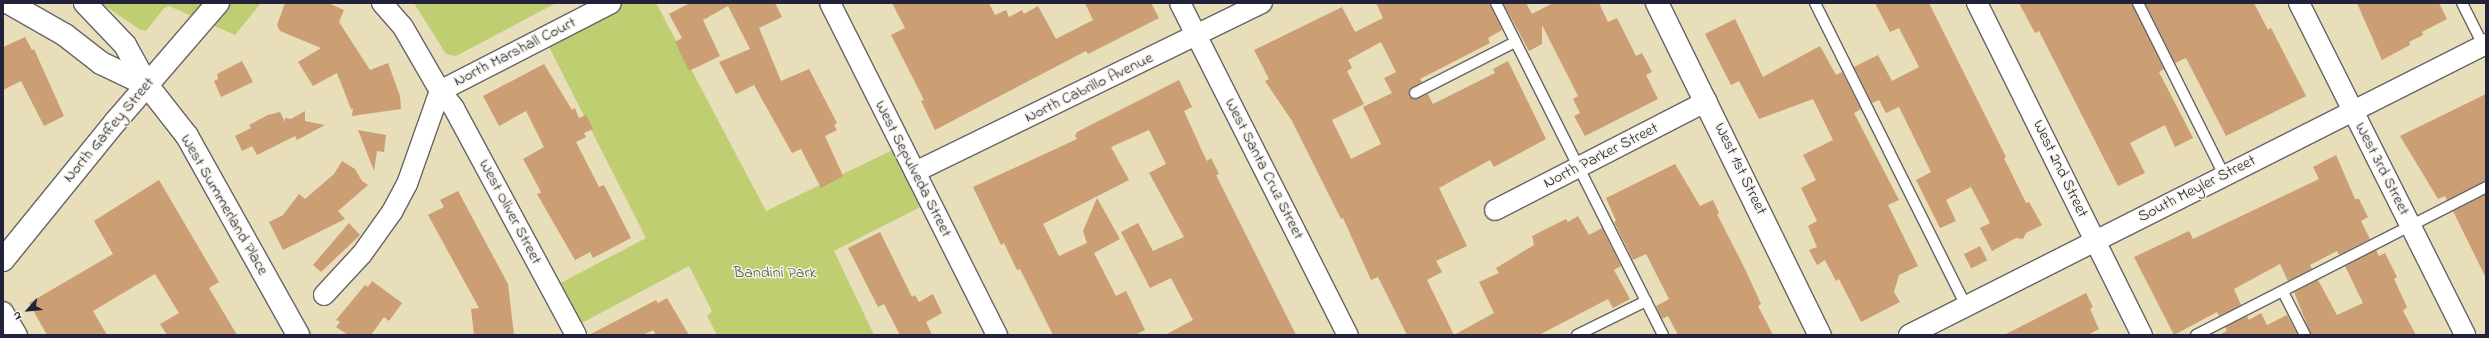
<!DOCTYPE html>
<html>
<head>
<meta charset="utf-8">
<style>
	body { margin:0 }
	#map { position:relative; width:2489px; height:338px; overflow:hidden; background:#e8deba; font-family:"Indie Flower",sans-serif }
	div>[style] { position:absolute }
	.green>* { inset:0; background:#bece71 }
	.building>* { inset:0; background:#cb9e74; transform-origin:0 0 }
	.roads { filter:drop-shadow(1px 0 #676467) drop-shadow(-1px 0 #676467) drop-shadow(0 1px #676467) drop-shadow(0 -1px #676467) }
	.lane>* { height:10px; margin:-5px; padding:0 5px; transform-origin:5px; border-radius:5px; background:#fff }
	.street>* { height:20px; margin:-10px; padding:0 10px; transform-origin:10px; border-radius:10px; background:#fff }
	.secondary>* { height:22px; margin:-11px; padding:0 11px; transform-origin:11px; border-radius:11px; background:#fff }
	.primary>* { height:22px; margin:-11px; padding:0 11px; transform-origin:11px; border-radius:11px; background:#fff }
	span { translate:-50% -50%; white-space:nowrap; text-align:center; line-height:1.15; -webkit-text-stroke:3px #f7f3e8; paint-order:stroke }
	.street-label { font-size:16px; color:#22223b }
	.park-label { font-size:16px; color:#51564b }
	.frame { position:absolute; inset:0; border:4px solid #22223b; pointer-events:none }
	.north { position:absolute; left:8px; top:290px; width:40px; height:40px; -webkit-text-stroke:3px #f7f3e8; paint-order:stroke; rotate:243deg; font-size:11px; font-weight:700; line-height:16px; text-align:center; color:#22223b }
	.north::after { content:''; display:block; margin:auto; width:14px; height:18px; background:#22223b; clip-path:polygon(50% 0,100% 100%,50% 72%,0 100%) }
</style>
</head>
<body>
<div id="map">
	<div class="green">
		<div style="clip-path:polygon(101px 3px,261px 3px,235px 35px,169px 6px,164px 8px,146px 31px,139px 29px)"></div>
		<div style="clip-path:polygon(414px 3px,556px 3px,456px 56px,446px 54px)"></div>
		<div style="clip-path:polygon(624px 3px,656px 3px,766px 211px,899px 147px,928px 203px,834px 251px,874px 335px,717px 335px,707px 316px,712px 311px,689px 266px,576px 326px,555px 286px,646px 238px,547px 43px)"></div>
	</div>
	<div class="building">
		<div style="clip-path:polygon(285px 3px,328px 3px,344px 10px,339px 22px,370px 70px,388px 63px,400px 96px,401px 109px,352px 116px,353px 108px,351px 109px,337px 73px,313px 86px,298px 62px,321px 48px,280px 31px,277px 25px)"></div>
		<div style="clip-path:polygon(690px 3px,775px 3px,782px 17px,759px 28px,781px 81px,809px 69px,837px 123px,834px 125px,837px 130px,825px 136px,843px 176px,821px 188px,801px 149px,792px 153px,754px 85px,736px 94px,719px 62px,750px 49px,728px 6px,703px 20px,720px 56px,689px 71px,675px 42px,682px 38px,669px 14px)"></div>
		<div style="clip-path:polygon(892px 3px,989px 3px,995px 15px,1006px 10px,1009px 17px,1022px 10px,1024px 14px,1038px 6px,1056px 39px,1093px 20px,1085px 3px,1151px 3px,1159px 18px,1088px 54px,1086px 51px,935px 130px,921px 101px,924px 100px,891px 35px,905px 28px)"></div>
		<div style="clip-path:polygon(evenodd,1376px 3px,1490px 3px,1502px 30px,1488px 38px,1490px 43px,1420px 79px,1422px 82px,1410px 89px,1409px 96px,1415px 99px,1428px 94px,1433px 104px,1495px 73px,1493px 69px,1508px 61px,1546px 139px,1494px 167px,1490px 160px,1439px 188px,1467px 246px,1436px 261px,1442px 272px,1427px 280px,1454px 335px,1494px 313px,1479px 282px,1499px 273px,1496px 268px,1534px 245px,1532px 236px,1566px 219px,1568px 222px,1578px 216px,1589px 235px,1602px 228px,1621px 266px,1614px 270px,1630px 299px,1613px 308px,1608px 299px,1539px 335px,1407px 335px,1378px 277px,1371px 280px,1343px 218px,1341px 219px,1292px 121px,1265px 81px,1269px 79px,1254px 50px,1342px 7px,1355px 32px,1383px 18px,1376px 3px,1381px 42px,1396px 72px,1384px 78px,1392px 93px,1363px 107px,1381px 144px,1351px 159px,1332px 120px,1364px 104px,1347px 71px,1352px 68px,1348px 60px,1381px 42px)"></div>
		<div style="clip-path:polygon(1503px 3px,1526px 3px,1532px 14px,1553px 3px,1599px 3px,1608px 22px,1617px 18px,1636px 56px,1642px 53px,1652px 72px,1646px 75px,1658px 99px,1585px 136px,1574px 116px,1580px 113px,1573px 99px,1578px 96px,1542px 25px,1542px 44px,1529px 51px)"></div>
		<div style="clip-path:polygon(1875px 3px,1929px 3px,2006px 157px,2004px 158px,2026px 203px,2029px 202px,2042px 225px,2026px 233px,2023px 239px,2016px 238px,1992px 251px,1980px 228px,1990px 223px,1971px 187px,1946px 200px,1956px 221px,1940px 228px,1916px 180px,1931px 172px,1899px 107px,1886px 113px,1879px 100px,1872px 103px,1854px 67px,1878px 55px,1892px 81px,1919px 67px,1899px 28px,1890px 32px)"></div>
		<div style="clip-path:polygon(2019px 3px,2132px 3px,2164px 69px,2159px 72px,2193px 138px,2175px 147px,2165px 125px,2130px 143px,2145px 173px,2118px 186px,2039px 31px,2035px 33px)"></div>
		<div style="clip-path:polygon(2145px 3px,2254px 3px,2268px 30px,2271px 28px,2306px 96px,2226px 136px,2186px 58px,2175px 63px)"></div>
		<div style="clip-path:polygon(2357px 3px,2439px 3px,2447px 19px,2422px 32px,2423px 35px,2409px 42px,2410px 45px,2382px 60px)"></div>
		<div style="clip-path:polygon(1735px 19px,1763px 77px,1820px 46px,1836px 75px,1842px 72px,1861px 109px,1854px 113px,1899px 200px,1888px 205px,1918px 266px,1899px 275px,1894px 292px,1900px 302px,1861px 322px,1839px 279px,1836px 281px,1825px 260px,1817px 265px,1809px 250px,1817px 247px,1808px 226px,1817px 221px,1801px 188px,1816px 180px,1803px 155px,1833px 140px,1813px 99px,1759px 119px,1739px 81px,1731px 85px,1705px 34px)"></div>
		<div style="clip-path:polygon(25px 37px,32px 50px,34px 49px,64px 116px,44px 126px,21px 81px,3px 90px,3px 47px)"></div>
		<div style="clip-path:polygon(242px 61px,253px 82px,221px 97px,214px 81px,218px 79px,217px 74px)"></div>
		<div style="clip-path:polygon(544px 64px,572px 110px,575px 108px,579px 118px,586px 115px,593px 129px,584px 133px,586px 137px,576px 142px,599px 187px,604px 185px,631px 238px,593px 258px,590px 252px,575px 260px,537px 194px,541px 193px,539px 188px,523px 159px,544px 147px,526px 111px,499px 126px,483px 96px)"></div>
		<div style="clip-path:polygon(1179px 80px,1192px 107px,1184px 111px,1203px 153px,1207px 161px,1211px 158px,1219px 174px,1216px 175px,1296px 335px,1165px 335px,1193px 320px,1171px 278px,1150px 288px,1121px 232px,1138px 223px,1153px 251px,1184px 237px,1149px 173px,1166px 164px,1149px 130px,1111px 147px,1129px 180px,1043px 224px,1059px 256px,1087px 243px,1083px 231px,1097px 198px,1120px 239px,1094px 253px,1116px 296px,1126px 291px,1145px 330px,1135px 335px,1053px 335px,1020px 269px,1017px 270px,1004px 243px,1001px 245px,973px 187px,1077px 139px,1075px 136px,1077px 132px)"></div>
		<div style="clip-path:polygon(2486px 94px,2486px 181px,2447px 200px,2445px 196px,2438px 199px,2400px 136px)"></div>
		<div style="clip-path:polygon(305px 111px,305px 121px,325px 125px,297px 140px,295px 136px,257px 155px,252px 146px,242px 151px,235px 136px,251px 128px,249px 125px,268px 115px,280px 112px,285px 122px,285px 118px,291px 119px)"></div>
		<div style="clip-path:polygon(358px 130px,386px 135px,384px 152px,377px 151px,374px 171px)"></div>
		<div style="clip-path:polygon(2336px 155px,2355px 199px,2359px 199px,2368px 217px,2361px 221px,2370px 239px,2339px 255px,2337px 251px,2310px 265px,2312px 269px,2288px 281px,2280px 264px,2234px 289px,2241px 305px,2219px 316px,2217px 312px,2174px 335px,2134px 257px,2189px 231px,2193px 239px,2319px 179px,2313px 167px)"></div>
		<div style="clip-path:polygon(342px 161px,355px 169px,362px 181px,368px 185px,338px 211px,345px 219px,283px 250px,269px 222px,283px 215px,299px 194px,305px 199px,334px 174px)"></div>
		<div style="clip-path:polygon(1675px 164px,1700px 206px,1713px 200px,1719px 213px,1717px 214px,1745px 269px,1761px 304px,1758px 306px,1773px 335px,1678px 335px,1668px 316px,1662px 319px,1656px 306px,1669px 299px,1646px 254px,1633px 260px,1614px 222px,1616px 221px,1606px 198px)"></div>
		<div style="clip-path:polygon(159px 180px,219px 282px,209px 288px,237px 335px,167px 335px,160px 324px,179px 313px,155px 274px,93px 311px,107px 335px,47px 335px,29px 303px,113px 254px,94px 221px)"></div>
		<div style="clip-path:polygon(458px 191px,508px 284px,514px 335px,474px 335px,471px 309px,479px 308px,428px 215px,444px 207px,440px 200px)"></div>
		<div style="clip-path:polygon(2486px 194px,2486px 278px,2453px 211px)"></div>
		<div style="clip-path:polygon(349px 223px,360px 235px,321px 272px,313px 265px)"></div>
		<div style="clip-path:polygon(880px 232px,912px 297px,915px 295px,919px 302px,933px 294px,942px 313px,926px 322px,932px 335px,900px 335px,884px 304px,878px 307px,848px 248px)"></div>
		<div style="left:1980px;top:246px;width:16px;height:18px;rotate:63deg"></div>
		<div style="clip-path:polygon(2376px 250px,2379px 256px,2385px 253px,2397px 277px,2394px 279px,2407px 307px,2403px 311px,2416px 335px,2311px 335px,2294px 292px,2318px 280px,2337px 315px,2363px 303px,2345px 266px)"></div>
		<div style="clip-path:polygon(372px 281px,402px 303px,389px 321px,384px 317px,371px 335px,348px 335px,336px 327px,340px 322px,336px 320px,365px 285px,368px 287px)"></div>
		<div style="clip-path:polygon(2086px 293px,2093px 307px,2090px 309px,2099px 329px,2088px 335px,2004px 335px)"></div>
		<div style="clip-path:polygon(667px 298px,689px 335px,656px 335px,653px 330px,643px 335px,589px 335px,656px 300px,658px 303px)"></div>
		<div style="clip-path:polygon(2261px 313px,2267px 325px,2287px 315px,2298px 335px,2219px 335px,2227px 331px,2225px 327px,2247px 316px,2249px 320px)"></div>
	</div>
	<div class="roads">
		<div class="lane">
			<div style="left:1496px;top:3px;width:372px;rotate:63.3deg"></div>
			<div style="left:1815px;top:3px;width:339px;rotate:63.5deg"></div>
			<div style="left:2138px;top:3px;width:192px;rotate:63.4deg"></div>
			<div style="left:2462px;top:3px;width:47px;rotate:63.4deg"></div>
			<div style="left:1415px;top:93px;width:112px;rotate:-27deg"></div>
			<div style="left:2283px;top:292px;width:48px;rotate:62.9deg"></div>
			<div style="left:1577px;top:335px;width:77px;rotate:-26.2deg"></div>
			<div style="left:2196px;top:335px;width:326px;rotate:-27deg"></div>
		</div>
		<div class="street">
			<div style="left:830px;top:3px;width:372px;rotate:63.3deg"></div>
			<div style="left:1180px;top:3px;width:372px;rotate:63.2deg"></div>
			<div style="left:1977px;top:3px;width:371px;rotate:63.6deg"></div>
			<div style="left:2299px;top:3px;width:371px;rotate:63.4deg"></div>
			<div style="left:915px;top:172px;width:386px;rotate:-26deg"></div>
			<div style="left:1495px;top:210px;width:238px;rotate:-27.2deg"></div>
			<div style="left:324px;top:295px;width:56px;rotate:-47.2deg"></div>
			<div style="left:362px;top:254px;width:52px;rotate:-54.5deg"></div>
			<div style="left:392px;top:212px;width:32px;rotate:-62deg"></div>
			<div style="left:407px;top:184px;width:99px;rotate:-70.5deg"></div>
			<div style="left:440px;top:91px;width:74px;rotate:-120deg"></div>
			<div style="left:403px;top:27px;width:32px;rotate:-131deg"></div>
			<div style="left:3px;top:312px;width:27px;rotate:59deg"></div>
			<div style="left:576px;top:335px;width:258px;rotate:-118.3deg"></div>
			<div style="left:454px;top:108px;width:22px;rotate:-129deg"></div>
			<div style="left:440px;top:91px;width:192px;rotate:-27.2deg"></div>
			<div style="left:1909px;top:335px;width:646px;rotate:-26.76deg"></div>
		</div>
		<div class="secondary">
			<div style="left:9px;top:3px;width:64px;rotate:29.7deg"></div>
			<div style="left:65px;top:35px;width:46px;rotate:37.9deg"></div>
			<div style="left:101px;top:63px;width:51px;rotate:25.6deg"></div>
			<div style="left:85px;top:3px;width:58px;rotate:46.4deg"></div>
			<div style="left:125px;top:45px;width:46px;rotate:61.2deg"></div>
			<div style="left:147px;top:85px;width:65px;rotate:51.9deg"></div>
			<div style="left:187px;top:136px;width:228px;rotate:60.8deg"></div>
			<div style="left:1657px;top:3px;width:370px;rotate:63.9deg"></div>
		</div>
		<div class="primary">
			<div style="left:3px;top:260px;width:179px;rotate:-50.9deg"></div>
			<div style="left:116px;top:121px;width:156px;rotate:-49.2deg"></div>
		</div>
	</div>
	<div class="street-label">
		<span style="left:515px;top:52px;rotate:-27deg">North Marshall Court</span>
		<span style="left:1089px;top:88px;rotate:-26deg">North Cabrillo Avenue</span>
		<span style="left:109px;top:130px;rotate:-50deg">North Gaffey Street</span>
		<span style="left:1601px;top:156px;rotate:-27deg">North Parker Street</span>
		<span style="left:913px;top:169px;rotate:63deg">West Sepulveda Street</span>
		<span style="left:1264px;top:169px;rotate:63deg">West Santa Cruz Street</span>
		<span style="left:1740px;top:169px;rotate:64deg">West 1st Street</span>
		<span style="left:2060px;top:169px;rotate:64deg">West 2nd Street</span>
		<span style="left:2382px;top:169px;rotate:63deg">West 3rd Street</span>
		<span style="left:2197px;top:189px;rotate:-27deg">South Meyler Street</span>
		<span style="left:224px;top:205px;rotate:60deg">West Summerland Place</span>
		<span style="left:510px;top:212px;rotate:62deg">West Oliver Street</span>
	</div>
	<div class="park-label">
		<span style="left:775px;top:273px">Bandini Park</span>
	</div>
	<div class="frame"></div>
	<div class="north">N</div>
</div>
</body>
</html>
